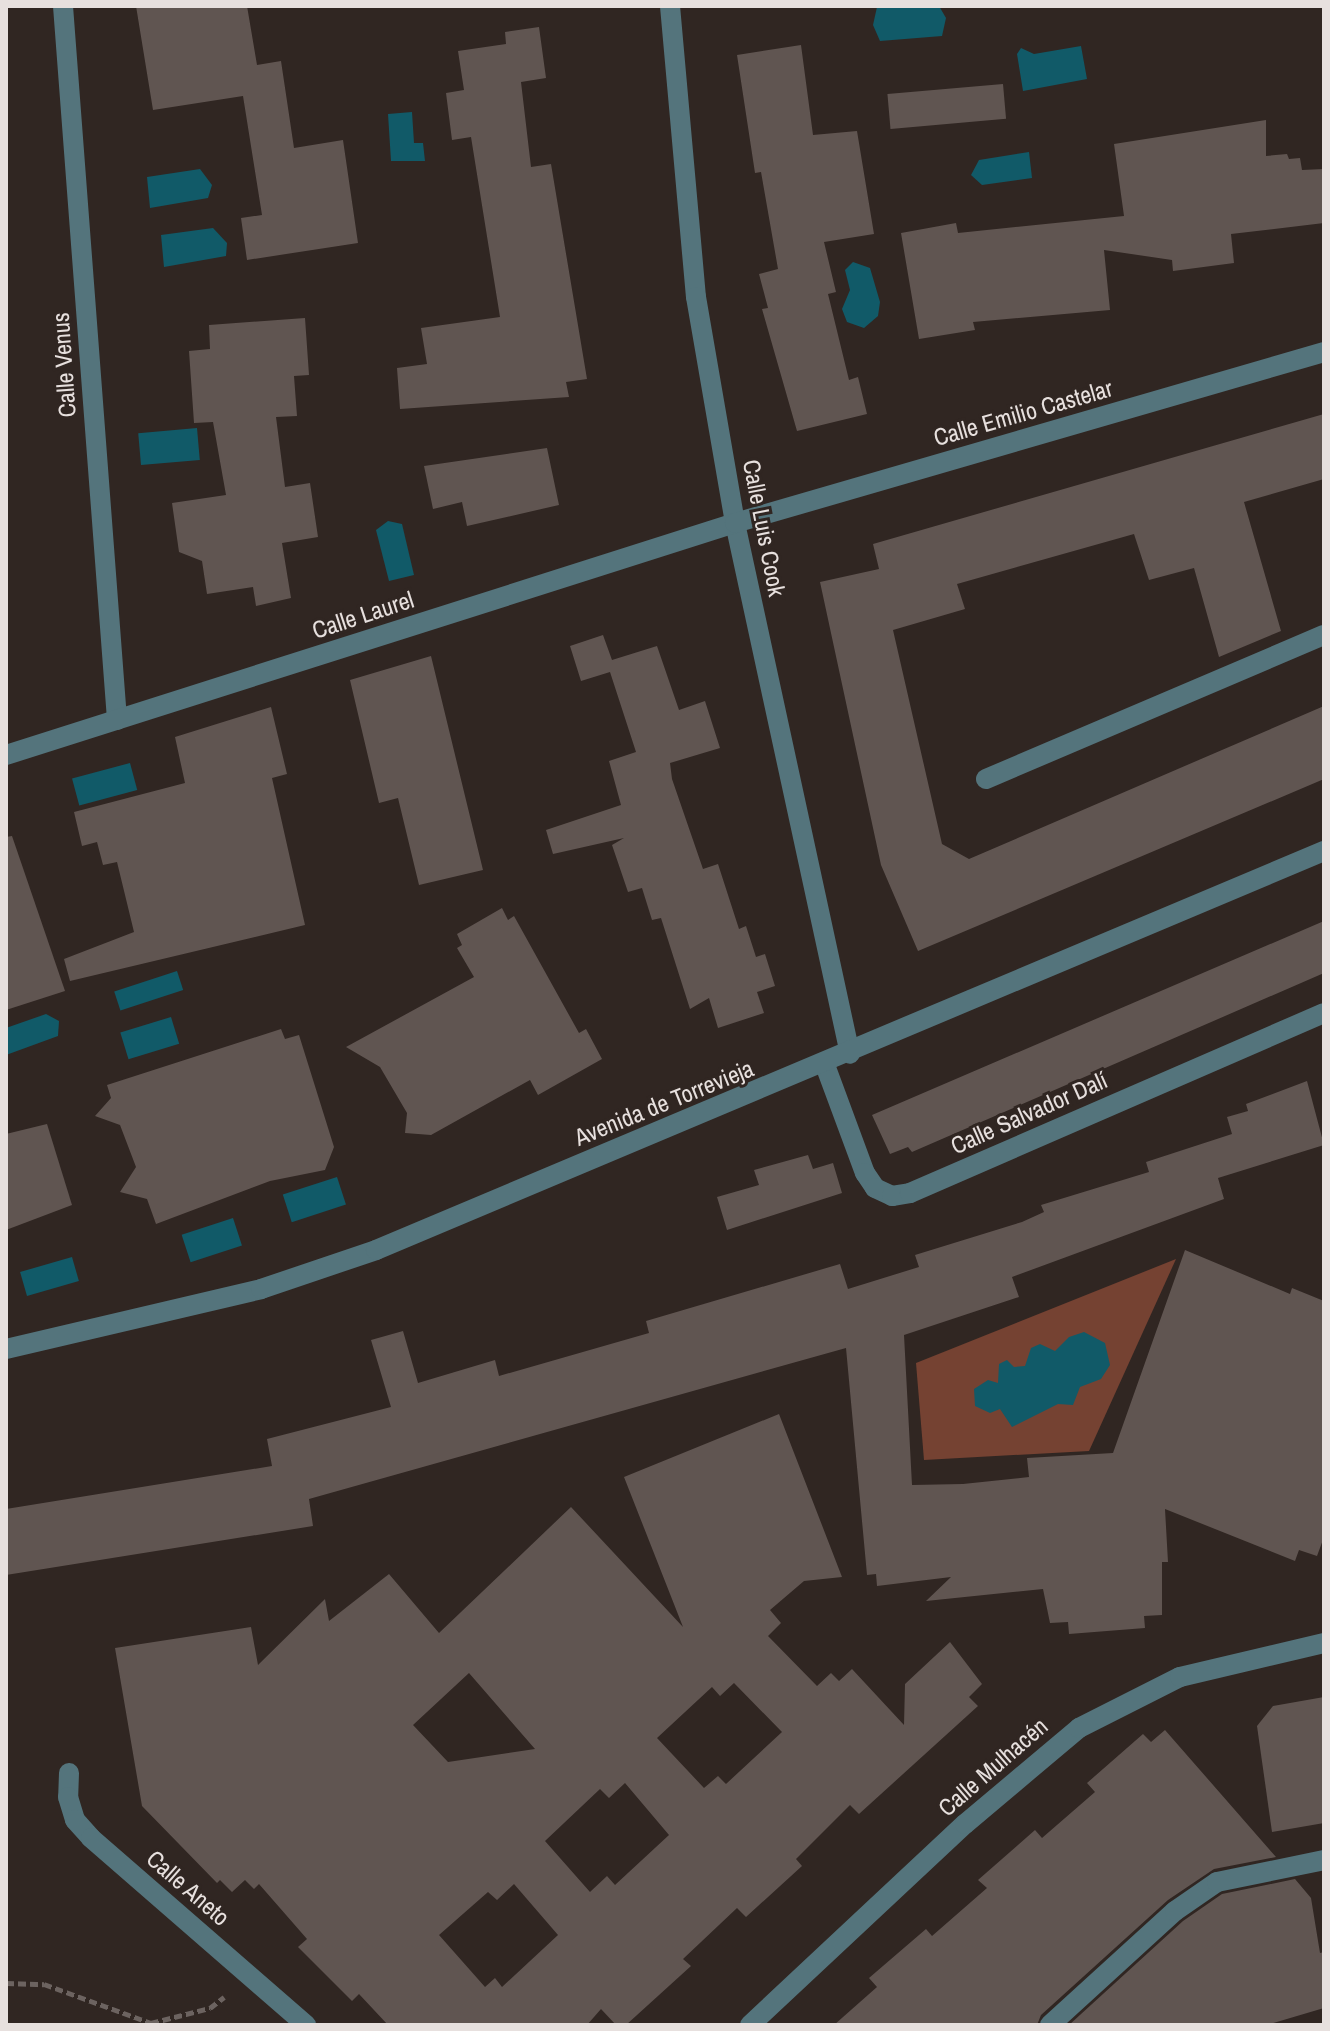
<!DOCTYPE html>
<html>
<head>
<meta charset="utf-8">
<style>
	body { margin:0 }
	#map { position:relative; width:1330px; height:2031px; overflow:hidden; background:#302622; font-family:"Archivo Narrow",sans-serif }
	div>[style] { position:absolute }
	.green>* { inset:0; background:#754232 }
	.water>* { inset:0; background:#115a68; transform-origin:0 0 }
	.building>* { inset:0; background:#605551; transform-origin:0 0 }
	.path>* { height:5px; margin-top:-2.5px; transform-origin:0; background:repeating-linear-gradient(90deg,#6c6360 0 8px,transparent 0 12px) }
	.minor>* { height:20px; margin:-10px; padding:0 10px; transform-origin:10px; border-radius:10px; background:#54747c }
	span { translate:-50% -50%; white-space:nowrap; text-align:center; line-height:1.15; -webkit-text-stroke:6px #302622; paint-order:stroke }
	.street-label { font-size:24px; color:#e7e0de }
	.frame { position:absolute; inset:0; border:8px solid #e7e0de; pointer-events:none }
</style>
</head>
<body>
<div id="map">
	<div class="green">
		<div style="clip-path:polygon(1176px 1259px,1089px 1451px,924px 1460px,916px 1363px)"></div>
	</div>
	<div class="water">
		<div style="clip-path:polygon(939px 6px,946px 18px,942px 36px,880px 41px,873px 25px,877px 7px)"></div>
		<div style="clip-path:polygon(1081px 46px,1087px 79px,1023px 91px,1017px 54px,1021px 48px,1034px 54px)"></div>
		<div style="clip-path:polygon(412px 112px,414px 143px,423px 143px,425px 161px,391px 161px,388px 114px)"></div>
		<div style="clip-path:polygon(1029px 152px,1032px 178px,982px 185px,971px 175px,979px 160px)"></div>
		<div style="clip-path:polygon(200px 169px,212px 185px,208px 198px,150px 208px,147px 177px)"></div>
		<div style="clip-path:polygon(213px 228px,227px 243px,226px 256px,164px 267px,161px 235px)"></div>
		<div style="clip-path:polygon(853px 262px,870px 268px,880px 302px,878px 316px,864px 328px,847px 322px,842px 309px,850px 290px,845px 270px)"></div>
		<div style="left:197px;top:428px;width:32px;height:59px;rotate:85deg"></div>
		<div style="clip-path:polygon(388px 521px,402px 524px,414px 575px,389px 581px,376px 530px)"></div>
		<div style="left:130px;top:763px;width:28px;height:60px;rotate:75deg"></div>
		<div style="left:177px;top:971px;width:20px;height:66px;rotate:72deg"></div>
		<div style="clip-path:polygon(46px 1014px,59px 1021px,58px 1036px,6px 1055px,6px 1028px)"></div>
		<div style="left:171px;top:1017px;width:28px;height:53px;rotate:73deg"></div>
		<div style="left:337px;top:1177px;width:29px;height:57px;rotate:72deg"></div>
		<div style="left:233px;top:1218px;width:29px;height:54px;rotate:72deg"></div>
		<div style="left:72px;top:1257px;width:25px;height:54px;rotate:74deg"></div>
		<div style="clip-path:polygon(1084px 1332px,1105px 1343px,1110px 1365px,1101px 1379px,1080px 1387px,1073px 1405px,1058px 1404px,1012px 1427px,1000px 1409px,990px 1413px,975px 1406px,974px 1389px,988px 1380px,998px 1383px,999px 1364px,1007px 1360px,1014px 1367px,1025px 1366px,1031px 1348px,1040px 1344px,1055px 1351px,1069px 1337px)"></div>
	</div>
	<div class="building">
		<div style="clip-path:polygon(136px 6px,247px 6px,257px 65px,281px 61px,294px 148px,343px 140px,358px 243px,247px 260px,241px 218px,262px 215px,243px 96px,153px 110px)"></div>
		<div style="clip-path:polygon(539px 27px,546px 78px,521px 82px,531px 167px,551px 164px,587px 379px,566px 382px,569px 397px,400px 409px,397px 368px,427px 364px,421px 328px,500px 317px,471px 137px,452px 140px,446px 93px,464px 90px,458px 51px,506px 44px,505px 32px)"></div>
		<div style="clip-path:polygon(801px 45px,813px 135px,857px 131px,874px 234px,824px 242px,836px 292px,828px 294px,849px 380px,858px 377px,867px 414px,797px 431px,762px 309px,768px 308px,759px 274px,778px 269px,761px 172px,755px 173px,737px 55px)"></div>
		<div style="left:1003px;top:84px;width:35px;height:116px;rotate:85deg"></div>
		<div style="clip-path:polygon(1266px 120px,1266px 156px,1287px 154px,1289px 159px,1300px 158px,1302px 170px,1324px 169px,1324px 223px,1231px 234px,1234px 263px,1173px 271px,1172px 260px,1104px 250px,1110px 310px,973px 322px,975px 330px,919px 339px,901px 233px,956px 223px,958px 233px,1124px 216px,1114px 144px)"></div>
		<div style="clip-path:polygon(305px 318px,309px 375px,294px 376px,297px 416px,276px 417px,285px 487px,310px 483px,318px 537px,282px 543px,291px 598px,256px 606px,253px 587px,207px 594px,202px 561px,179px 552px,172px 503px,226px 495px,213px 422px,194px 423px,189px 351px,210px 349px,209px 325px)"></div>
		<div style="clip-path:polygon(1324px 414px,1324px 479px,1244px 502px,1281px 631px,1219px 657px,1194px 568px,1149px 580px,1134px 534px,957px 584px,965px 609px,893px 630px,942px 844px,969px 859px,1324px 706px,1324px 779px,918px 951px,881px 865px,820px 582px,879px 569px,873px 544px)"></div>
		<div style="clip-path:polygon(547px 448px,559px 505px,467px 526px,462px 502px,433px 509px,424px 466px)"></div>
		<div style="clip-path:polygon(603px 635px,612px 660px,657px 646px,679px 710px,705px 701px,720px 748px,670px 763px,672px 779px,703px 869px,718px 864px,739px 929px,746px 926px,756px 957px,765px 954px,775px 986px,757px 992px,764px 1013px,718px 1028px,709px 998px,690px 1009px,661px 918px,652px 920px,642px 888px,628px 892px,612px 845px,624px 838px,553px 854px,546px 830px,621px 805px,609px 761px,636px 752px,610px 672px,581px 681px,570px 646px)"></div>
		<div style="clip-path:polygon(431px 656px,483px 870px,419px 885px,398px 798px,379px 803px,350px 680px)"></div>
		<div style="clip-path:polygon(271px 707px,287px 774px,272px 778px,305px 925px,70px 981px,64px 959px,134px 932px,117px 862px,103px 865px,97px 842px,82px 846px,74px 812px,185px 783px,175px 737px)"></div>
		<div style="clip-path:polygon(12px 836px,65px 991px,6px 1010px,6px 837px)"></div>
		<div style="clip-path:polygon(502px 908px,508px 920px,514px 916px,579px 1033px,586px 1029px,602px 1059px,538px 1095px,530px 1080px,431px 1135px,405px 1133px,407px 1113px,380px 1067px,346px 1047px,474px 977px,457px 948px,462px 945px,457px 934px)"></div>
		<div style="clip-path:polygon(1324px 921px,1324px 973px,912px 1152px,908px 1147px,890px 1154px,872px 1115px)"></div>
		<div style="clip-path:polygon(281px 1029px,285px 1039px,299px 1035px,334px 1147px,325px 1170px,270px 1181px,156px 1224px,147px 1199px,120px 1192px,136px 1167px,120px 1125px,95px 1116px,111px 1098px,107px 1085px)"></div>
		<div style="clip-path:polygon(1307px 1081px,1324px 1145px,1218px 1178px,1224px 1199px,1012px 1277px,1019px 1297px,904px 1335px,912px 1485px,963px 1484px,1029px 1477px,1027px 1458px,1113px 1453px,1185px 1250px,1290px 1294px,1292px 1288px,1324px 1301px,1324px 1537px,1317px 1556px,1299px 1550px,1295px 1561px,1165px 1509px,1168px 1562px,1162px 1562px,1162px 1615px,1144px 1616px,1145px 1628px,1069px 1634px,1068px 1622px,1050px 1623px,1043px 1589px,926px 1601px,951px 1577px,877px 1586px,876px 1574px,867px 1575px,846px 1348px,309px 1499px,313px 1526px,6px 1575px,6px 1509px,272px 1466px,267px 1439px,391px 1407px,371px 1340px,403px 1331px,418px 1383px,495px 1360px,499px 1376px,649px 1333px,646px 1321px,840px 1264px,848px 1289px,919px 1267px,915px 1255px,1022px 1222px,1044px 1212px,1041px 1205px,1149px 1172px,1146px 1162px,1232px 1134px,1227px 1117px,1248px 1111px,1246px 1104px)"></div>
		<div style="clip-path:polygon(47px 1124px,72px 1205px,6px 1230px,6px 1134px)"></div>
		<div style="clip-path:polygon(808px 1155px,813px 1169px,833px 1163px,842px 1193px,727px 1230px,717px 1197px,759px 1185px,754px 1170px)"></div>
		<div style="clip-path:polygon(evenodd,779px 1414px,842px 1577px,804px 1581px,770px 1610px,781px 1623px,768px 1636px,817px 1686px,831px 1673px,839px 1681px,852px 1669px,904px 1725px,905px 1684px,950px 1642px,982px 1684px,969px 1697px,978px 1706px,859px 1814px,850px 1805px,796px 1859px,802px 1866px,746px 1917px,737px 1908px,683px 1959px,691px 1966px,626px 2025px,616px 2025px,601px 2009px,587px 2025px,388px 2025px,359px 1994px,352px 2001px,298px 1947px,307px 1939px,259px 1884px,254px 1889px,245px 1880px,232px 1892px,220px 1880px,217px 1883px,142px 1806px,115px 1648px,251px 1627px,258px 1665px,325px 1599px,329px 1621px,389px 1574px,439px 1633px,571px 1507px,683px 1627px,624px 1477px,779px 1414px,469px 1673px,535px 1749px,448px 1762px,413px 1725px,469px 1673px,779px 1414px,734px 1683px,782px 1732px,726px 1784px,718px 1776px,704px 1788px,657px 1738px,712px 1687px,720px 1696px,734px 1683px,779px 1414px,625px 1783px,669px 1835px,615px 1885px,607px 1876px,590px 1892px,545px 1841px,600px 1789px,609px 1798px,625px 1783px,779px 1414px,514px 1884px,558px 1935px,502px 1987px,495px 1978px,485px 1987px,439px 1935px,488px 1892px,497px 1900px,514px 1884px)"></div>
		<div style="clip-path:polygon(1324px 1697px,1324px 1823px,1272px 1832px,1257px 1726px,1273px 1706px)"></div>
		<div style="clip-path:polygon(1165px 1730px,1276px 1857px,1214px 1869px,1168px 1900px,1041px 2015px,1037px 2025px,834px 2025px,877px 1987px,869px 1978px,926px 1929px,932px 1936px,987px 1888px,978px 1880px,1035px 1830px,1042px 1838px,1095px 1792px,1087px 1783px,1143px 1734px,1151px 1742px)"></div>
		<div style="clip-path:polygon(1295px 1879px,1311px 1898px,1320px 1953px,1324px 1952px,1324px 2008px,1267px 2025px,1069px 2025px,1183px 1921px,1222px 1894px)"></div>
	</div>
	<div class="path">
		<div style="left:6px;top:1983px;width:38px;rotate:2deg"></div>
		<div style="left:44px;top:1984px;width:114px;rotate:20deg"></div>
		<div style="left:151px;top:2023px;width:61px;rotate:-14.3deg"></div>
		<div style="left:210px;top:2008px;width:18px;rotate:-38deg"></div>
	</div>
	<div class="minor">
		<div style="left:63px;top:6px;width:716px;rotate:85.67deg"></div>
		<div style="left:670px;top:6px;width:292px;rotate:84.9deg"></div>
		<div style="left:696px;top:297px;width:229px;rotate:80.2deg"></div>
		<div style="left:735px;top:523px;width:543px;rotate:77.78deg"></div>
		<div style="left:6px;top:755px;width:765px;rotate:-17.65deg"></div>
		<div style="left:735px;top:523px;width:613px;rotate:-16.19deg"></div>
		<div style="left:986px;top:779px;width:367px;rotate:-23.1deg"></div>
		<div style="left:825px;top:1065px;width:115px;rotate:69.7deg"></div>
		<div style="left:865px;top:1173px;width:18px;rotate:56deg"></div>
		<div style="left:875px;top:1188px;width:19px;rotate:25deg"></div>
		<div style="left:892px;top:1196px;width:18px;rotate:-9deg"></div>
		<div style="left:910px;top:1193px;width:451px;rotate:-23.5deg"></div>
		<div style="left:6px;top:1349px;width:262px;rotate:-13.2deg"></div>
		<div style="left:261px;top:1289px;width:121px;rotate:-18.7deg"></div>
		<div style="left:376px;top:1250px;width:1029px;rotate:-22.83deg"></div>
		<div style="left:69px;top:1773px;width:24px;rotate:92deg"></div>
		<div style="left:68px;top:1797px;width:24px;rotate:73deg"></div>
		<div style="left:75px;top:1820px;width:24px;rotate:48deg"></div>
		<div style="left:91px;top:1838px;width:285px;rotate:41deg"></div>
		<div style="left:750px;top:2025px;width:294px;rotate:-43.1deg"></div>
		<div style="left:965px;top:1824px;width:149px;rotate:-40.1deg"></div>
		<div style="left:1079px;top:1728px;width:113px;rotate:-26.8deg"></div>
		<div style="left:1180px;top:1677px;width:148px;rotate:-13.3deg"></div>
		<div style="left:1050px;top:2025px;width:169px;rotate:-42.4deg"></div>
		<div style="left:1175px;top:1911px;width:51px;rotate:-34.6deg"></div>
		<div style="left:1217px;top:1882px;width:109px;rotate:-11.6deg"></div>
	</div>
	<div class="street-label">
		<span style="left:64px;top:365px;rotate:-94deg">Calle Venus</span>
		<span style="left:1023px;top:413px;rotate:-16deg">Calle Emilio Castelar</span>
		<span style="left:764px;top:528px;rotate:79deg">Calle Luis Cook</span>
		<span style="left:363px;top:615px;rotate:-18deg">Calle Laurel</span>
		<span style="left:664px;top:1103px;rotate:-22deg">Avenida de Torrevieja</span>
		<span style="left:1029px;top:1113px;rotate:-24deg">Calle Salvador Dalí</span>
		<span style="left:993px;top:1767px;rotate:-41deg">Calle Mulhacén</span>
		<span style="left:188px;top:1888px;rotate:41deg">Calle Aneto</span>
	</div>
	<div class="frame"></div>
</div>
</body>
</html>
